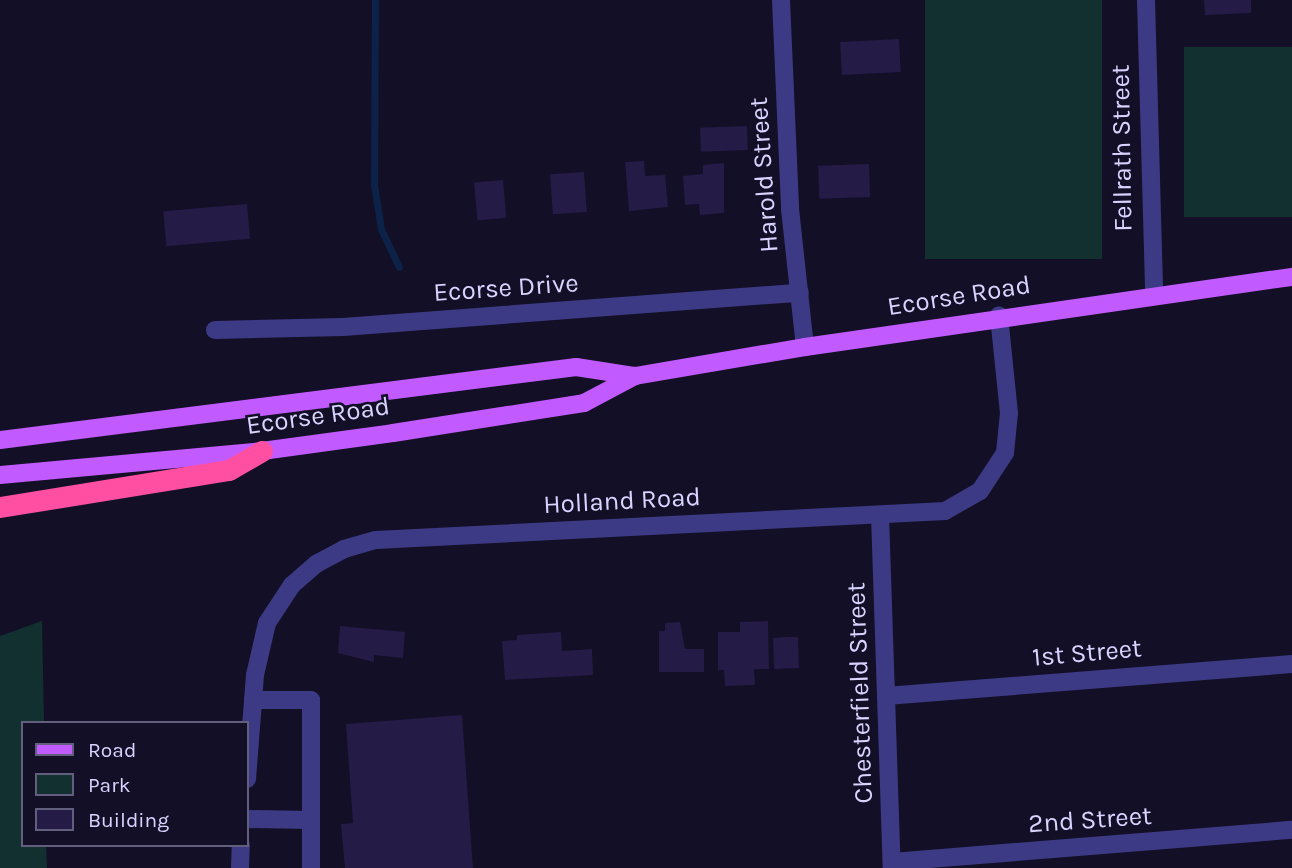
<!DOCTYPE html>
<html>
<head>
<meta charset="utf-8">
<style>
	body { margin:0 }
	#map { position:relative; width:1292px; height:868px; overflow:hidden; background:#130f26; font-family:Karla,sans-serif }
	div>[style] { position:absolute }
	.green>* { inset:0; background:#12302f; transform-origin:0 0 }
	.stream>* { height:7px; margin:-3.5px; padding:0 3.5px; transform-origin:3.5px; border-radius:3.5px; background:#0c2248 }
	.building>* { inset:0; background:#241b47; transform-origin:0 0 }
	.minor>* { height:18px; margin:-9px; padding:0 9px; transform-origin:9px; border-radius:9px; background:#3d3a85 }
	.major>* { height:18px; margin:-9px; padding:0 9px; transform-origin:9px; border-radius:9px; background:#c25bff }
	.highway>* { height:21px; margin:-10.5px; padding:0 10.5px; transform-origin:10.5px; border-radius:10.5px; background:#ff4fa3 }
	span { translate:-50% -50%; white-space:nowrap; text-align:center; line-height:1.15; -webkit-text-stroke:5px #130f26; paint-order:stroke }
	.street-label { font-size:26px; color:#d9d4ff }
	.legend { position:absolute; left:21px; top:721px; width:228px; height:126px; box-sizing:border-box; background:#130f26; border:2px solid #625e7d; margin:0; padding:9px 12px; list-style:none; font-size:21px; color:#d9d4ff }
	.legend li { display:flex; align-items:center; gap:14px; height:35px }
	.legend b { width:35px; border:2px solid #625e7d }
</style>
</head>
<body>
<div id="map">
	<div class="green">
		<div style="left:925px;top:0;width:177px;height:259px"></div>
		<div style="left:1292px;top:47px;width:170px;height:108px;rotate:90deg"></div>
		<div style="clip-path:polygon(42px 621px,44px 723px,23px 723px,23px 845px,46px 845px,47px 868px,0 868px,0 636px)"></div>
	</div>
	<div class="stream">
		<div style="left:375px;top:0;width:184px;rotate:90.3deg"></div>
		<div style="left:374px;top:184px;width:46px;rotate:81.2deg"></div>
		<div style="left:381px;top:229px;width:42px;rotate:64.7deg"></div>
	</div>
	<div class="building">
		<div style="clip-path:polygon(1204px 0,1251px 0,1251px 13px,1205px 15px)"></div>
		<div style="left:899px;top:39px;width:33px;height:59px;rotate:87deg"></div>
		<div style="left:747px;top:126px;width:24px;height:47px;rotate:88deg"></div>
		<div style="clip-path:polygon(644px 161px,645px 176px,665px 175px,668px 207px,629px 211px,625px 162px)"></div>
		<div style="clip-path:polygon(724px 163px,724px 213px,700px 215px,699px 204px,685px 205px,683px 176px,703px 174px,703px 165px)"></div>
		<div style="left:869px;top:164px;width:33px;height:51px;rotate:88deg"></div>
		<div style="left:584px;top:172px;width:40px;height:34px;rotate:86deg"></div>
		<div style="left:503px;top:180px;width:38px;height:29px;rotate:85deg"></div>
		<div style="left:247px;top:204px;width:35px;height:84px;rotate:85deg"></div>
		<div style="clip-path:polygon(768px 621px,769px 669px,754px 669px,755px 685px,725px 686px,724px 670px,718px 670px,718px 632px,740px 632px,740px 622px)"></div>
		<div style="clip-path:polygon(680px 622px,685px 649px,704px 649px,704px 672px,659px 672px,659px 631px,665px 631px,665px 623px)"></div>
		<div style="clip-path:polygon(340px 626px,405px 632px,403px 658px,374px 655px,374px 662px,338px 653px)"></div>
		<div style="clip-path:polygon(561px 632px,562px 651px,592px 649px,593px 675px,505px 680px,502px 641px,517px 640px,517px 635px)"></div>
		<div style="clip-path:polygon(786px 637px,798px 637px,799px 668px,774px 669px,773px 638px)"></div>
		<div style="clip-path:polygon(462px 715px,473px 868px,345px 868px,341px 824px,353px 823px,346px 724px)"></div>
	</div>
	<div class="minor">
		<div style="left:781px;top:0;width:209px;rotate:87.5deg"></div>
		<div style="left:790px;top:209px;width:139px;rotate:83.8deg"></div>
		<div style="left:1146px;top:0;width:295px;rotate:88.4deg"></div>
		<div style="left:215px;top:330px;width:128px;rotate:-1.3deg"></div>
		<div style="left:343px;top:327px;width:458px;rotate:-4.3deg"></div>
		<div style="left:880px;top:515px;width:353px;rotate:88.1deg"></div>
		<div style="left:886px;top:696px;width:407px;rotate:-4.5deg"></div>
		<div style="left:253px;top:700px;width:58px"></div>
		<div style="left:311px;top:700px;width:168px;rotate:90deg"></div>
		<div style="left:247px;top:779px;width:104px;rotate:-85.6deg"></div>
		<div style="left:255px;top:675px;width:53px;rotate:-77deg"></div>
		<div style="left:267px;top:623px;width:45px;rotate:-56.7deg"></div>
		<div style="left:292px;top:585px;width:32px;rotate:-41deg"></div>
		<div style="left:316px;top:564px;width:32px;rotate:-28deg"></div>
		<div style="left:344px;top:549px;width:33px;rotate:-16deg"></div>
		<div style="left:376px;top:540px;width:570px;rotate:-2.92deg"></div>
		<div style="left:945px;top:511px;width:40px;rotate:-29.7deg"></div>
		<div style="left:980px;top:491px;width:45px;rotate:-56.7deg"></div>
		<div style="left:1005px;top:453px;width:40px;rotate:-84.3deg"></div>
		<div style="left:1009px;top:413px;width:98px;rotate:-95.9deg"></div>
		<div style="left:247px;top:819px;width:64px;rotate:0.9deg"></div>
		<div style="left:892px;top:862px;width:401px;rotate:-4.6deg"></div>
		<div style="left:240px;top:868px;width:23px;rotate:-88deg"></div>
	</div>
	<div class="major">
		<div style="left:0;top:440px;width:581px;rotate:-7.22deg"></div>
		<div style="left:576px;top:367px;width:60px;rotate:8.7deg"></div>
		<div style="left:0;top:475px;width:263px;rotate:-5.2deg"></div>
		<div style="left:262px;top:451px;width:132px;rotate:-7.8deg"></div>
		<div style="left:393px;top:433px;width:193px;rotate:-8.9deg"></div>
		<div style="left:584px;top:403px;width:58px;rotate:-27.9deg"></div>
		<div style="left:635px;top:376px;width:172px;rotate:-9.7deg"></div>
		<div style="left:805px;top:347px;width:492px;rotate:-8.2deg"></div>
	</div>
	<div class="highway">
		<div style="left:0;top:507px;width:232px;rotate:-9.2deg"></div>
		<div style="left:229px;top:470px;width:38px;rotate:-30deg"></div>
	</div>
	<div class="street-label">
		<span style="left:1122px;top:148px;rotate:-91deg">Fellrath Street</span>
		<span style="left:764px;top:175px;rotate:-94deg">Harold Street</span>
		<span style="left:506px;top:288px;rotate:-4deg">Ecorse Drive</span>
		<span style="left:959px;top:296px;rotate:-9deg">Ecorse Road</span>
		<span style="left:318px;top:416px;rotate:-8deg">Ecorse Road</span>
		<span style="left:622px;top:501px;rotate:-3deg">Holland Road</span>
		<span style="left:1087px;top:653px;rotate:-5deg">1st Street</span>
		<span style="left:860px;top:693px;rotate:-92deg">Chesterfield Street</span>
		<span style="left:1090px;top:820px;rotate:-4deg">2nd Street</span>
	</div>
	<ul class="legend">
	<li><b style="height:9px;background:#c25bff"></b>Road</li>
	<li><b style="height:19px;background:#12302f"></b>Park</li>
	<li><b style="height:19px;background:#241b47"></b>Building</li>
	</ul>
</div>
</body>
</html>
